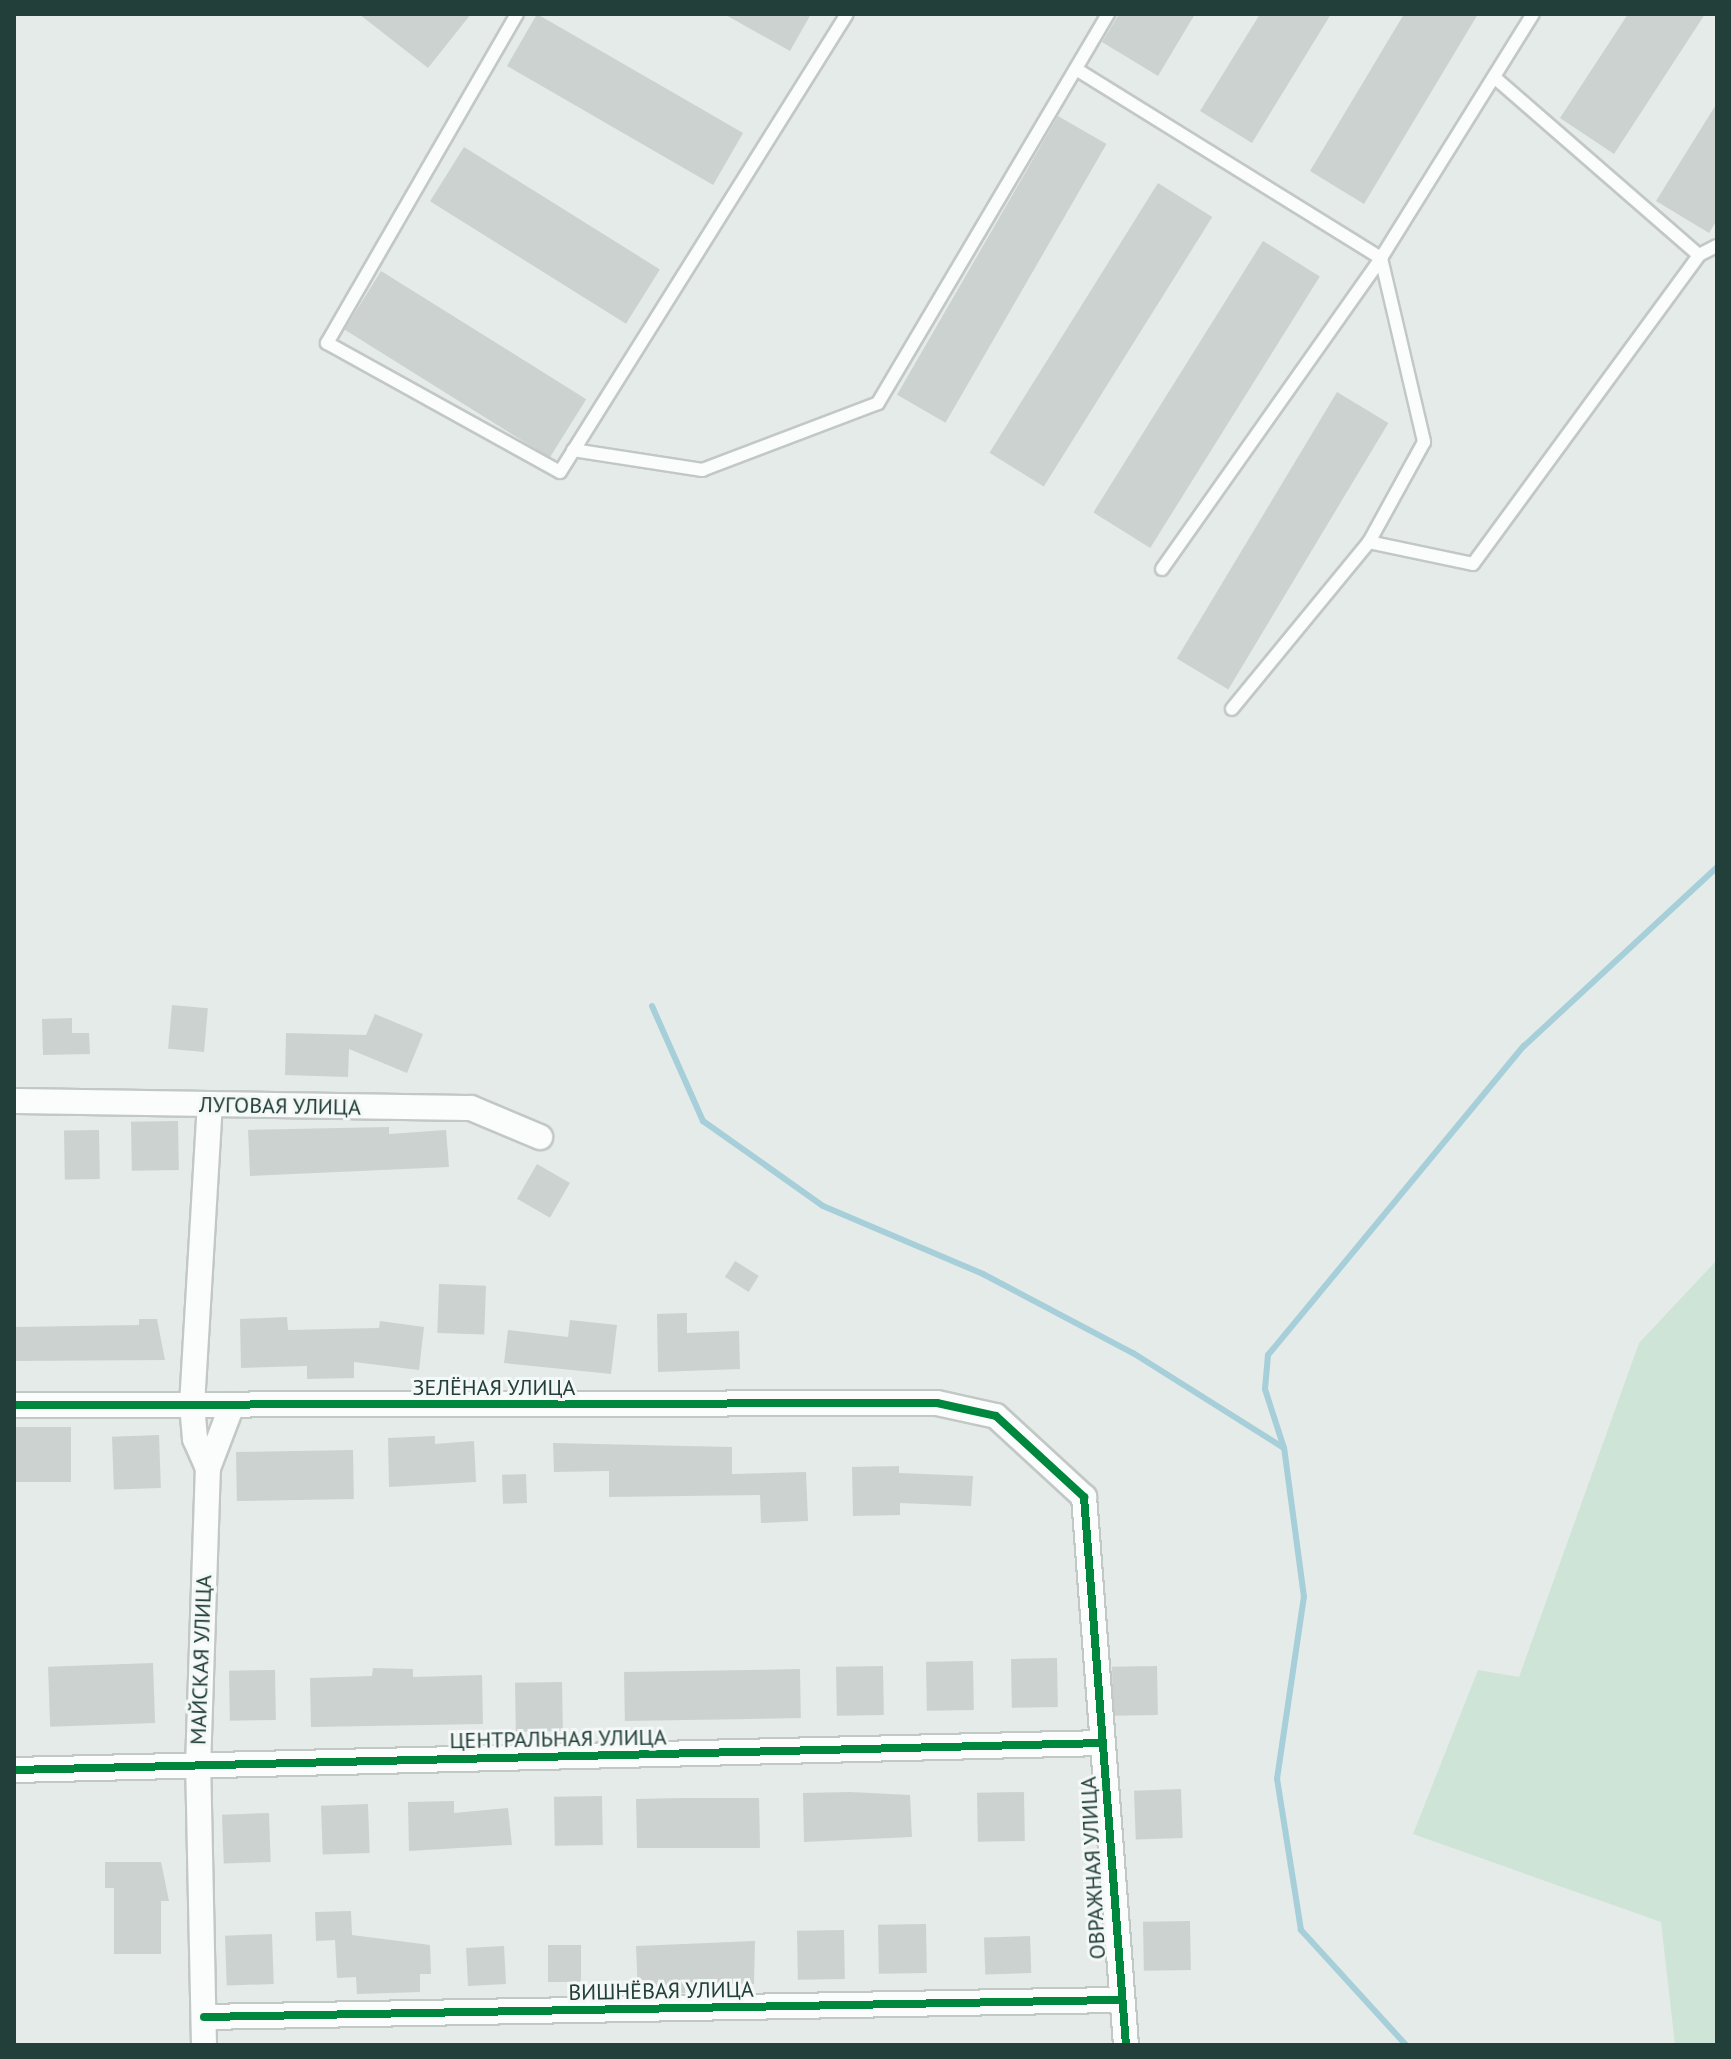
<!DOCTYPE html>
<html>
<head>
<meta charset="utf-8">
<style>
	body { margin:0 }
	#map { position:relative; width:1731px; height:2059px; overflow:hidden; background:#e5ebe8; font-family:"PT Sans",sans-serif }
	div>[style] { position:absolute }
	.green>* { inset:0; background:#cee4d6 }
	.stream>* { height:6px; margin:-3px; padding:0 3px; transform-origin:3px; border-radius:3px; background:#a6cfd9 }
	.building>* { inset:0; background:#ccd2d0; transform-origin:0 0 }
	.roads { filter:drop-shadow(2px 0 #c2c8c6) drop-shadow(-2px 0 #c2c8c6) drop-shadow(0 2px #c2c8c6) drop-shadow(0 -2px #c2c8c6) }
	.service>* { height:12px; margin:-6px; padding:0 6px; transform-origin:6px; border-radius:6px; background:#fbfcfc }
	.minor>* { height:24px; margin:-12px; padding:0 12px; transform-origin:12px; border-radius:12px; background:#fbfcfc }
	.cycleway>* { height:8px; margin:-4px; padding:0 4px; transform-origin:4px; border-radius:4px; background:#00873e }
	span { translate:-50% -50%; white-space:nowrap; text-align:center; line-height:1.15; -webkit-text-stroke:6px #f4f9f7; paint-order:stroke }
	.street-label { font-size:22px; color:#233f39 }
	.frame { position:absolute; inset:0; border:16px solid #233f39; pointer-events:none }
</style>
</head>
<body>
<div id="map">
	<div class="green">
		<div style="clip-path:polygon(1717px 1260px,1717px 2045px,1675px 2045px,1661px 1922px,1413px 1834px,1478px 1670px,1519px 1677px,1639px 1343px)"></div>
	</div>
	<div class="stream">
		<div style="left:652px;top:1006px;width:126px;rotate:66.1deg"></div>
		<div style="left:703px;top:1121px;width:147px;rotate:35.3deg"></div>
		<div style="left:823px;top:1206px;width:174px;rotate:23deg"></div>
		<div style="left:983px;top:1274px;width:170px;rotate:27.8deg"></div>
		<div style="left:1133px;top:1353px;width:178px;rotate:32.2deg"></div>
		<div style="left:1406px;top:2045px;width:156px;rotate:-132.4deg"></div>
		<div style="left:1301px;top:1930px;width:153px;rotate:-99deg"></div>
		<div style="left:1277px;top:1779px;width:184px;rotate:-81.6deg"></div>
		<div style="left:1304px;top:1597px;width:150px;rotate:-97.6deg"></div>
		<div style="left:1284px;top:1448px;width:62px;rotate:-107.9deg"></div>
		<div style="left:1265px;top:1389px;width:34px;rotate:-85deg"></div>
		<div style="left:1268px;top:1355px;width:401px;rotate:-50.4deg"></div>
		<div style="left:1524px;top:1046px;width:263px;rotate:-42.8deg"></div>
	</div>
	<div class="building">
		<div style="clip-path:polygon(359px 14px,471px 14px,428px 68px)"></div>
		<div style="left:537px;top:14px;width:238px;height:60px;rotate:30deg"></div>
		<div style="clip-path:polygon(724px 14px,811px 14px,790px 51px)"></div>
		<div style="clip-path:polygon(1119px 14px,1195px 14px,1158px 76px,1102px 42px)"></div>
		<div style="clip-path:polygon(1260px 14px,1331px 14px,1252px 143px,1200px 111px)"></div>
		<div style="clip-path:polygon(1404px 14px,1478px 14px,1364px 204px,1310px 171px)"></div>
		<div style="clip-path:polygon(1628px 14px,1705px 14px,1614px 154px,1560px 118px)"></div>
		<div style="clip-path:polygon(1717px 103px,1717px 220px,1709px 233px,1656px 201px)"></div>
		<div style="left:1058px;top:116px;width:56px;height:322px;rotate:30deg"></div>
		<div style="left:464px;top:147px;width:231px;height:64px;rotate:32deg"></div>
		<div style="left:1158px;top:183px;width:64px;height:318px;rotate:32deg"></div>
		<div style="left:1263px;top:241px;width:67px;height:320px;rotate:32deg"></div>
		<div style="left:381px;top:271px;width:242px;height:69px;rotate:32deg"></div>
		<div style="left:1337px;top:392px;width:60px;height:311px;rotate:31deg"></div>
		<div style="left:172px;top:1005px;width:36px;height:44px;rotate:5deg"></div>
		<div style="clip-path:polygon(375px 1014px,423px 1034px,407px 1073px,349px 1049px,348px 1077px,285px 1075px,286px 1033px,366px 1035px)"></div>
		<div style="clip-path:polygon(72px 1018px,72px 1033px,89px 1033px,90px 1054px,43px 1055px,42px 1019px)"></div>
		<div style="left:178px;top:1121px;width:49px;height:47px;rotate:89deg"></div>
		<div style="clip-path:polygon(389px 1127px,389px 1134px,446px 1130px,449px 1167px,250px 1176px,248px 1130px)"></div>
		<div style="left:99px;top:1130px;width:49px;height:35px;rotate:89deg"></div>
		<div style="left:537px;top:1164px;width:38px;height:40px;rotate:30deg"></div>
		<div style="left:735px;top:1261px;width:28px;height:19px;rotate:32deg"></div>
		<div style="left:439px;top:1284px;width:47px;height:49px;rotate:2deg"></div>
		<div style="clip-path:polygon(687px 1313px,687px 1333px,739px 1331px,740px 1369px,658px 1372px,657px 1314px)"></div>
		<div style="clip-path:polygon(287px 1317px,288px 1330px,379px 1328px,380px 1321px,424px 1327px,419px 1370px,354px 1362px,354px 1378px,307px 1379px,307px 1366px,241px 1368px,240px 1319px)"></div>
		<div style="clip-path:polygon(139px 1319px,157px 1319px,165px 1360px,14px 1361px,14px 1327px,139px 1325px)"></div>
		<div style="clip-path:polygon(570px 1320px,617px 1325px,611px 1374px,504px 1363px,508px 1330px,568px 1337px)"></div>
		<div style="left:14px;top:1427px;width:57px;height:55px"></div>
		<div style="left:159px;top:1435px;width:53px;height:47px;rotate:88deg"></div>
		<div style="clip-path:polygon(435px 1436px,435px 1444px,474px 1441px,476px 1482px,389px 1487px,388px 1438px)"></div>
		<div style="clip-path:polygon(553px 1443px,732px 1447px,732px 1474px,806px 1472px,808px 1521px,761px 1523px,760px 1495px,609px 1497px,609px 1471px,554px 1472px)"></div>
		<div style="left:353px;top:1450px;width:49px;height:117px;rotate:89deg"></div>
		<div style="clip-path:polygon(899px 1466px,899px 1473px,973px 1476px,971px 1506px,900px 1503px,900px 1515px,853px 1516px,852px 1467px)"></div>
		<div style="left:526px;top:1474px;width:29px;height:24px;rotate:88deg"></div>
		<div style="left:1057px;top:1658px;width:49px;height:46px;rotate:89deg"></div>
		<div style="left:973px;top:1661px;width:49px;height:47px;rotate:89deg"></div>
		<div style="left:153px;top:1663px;width:60px;height:105px;rotate:88deg"></div>
		<div style="left:883px;top:1666px;width:49px;height:47px;rotate:89deg"></div>
		<div style="left:1157px;top:1666px;width:49px;height:45px;rotate:89deg"></div>
		<div style="clip-path:polygon(373px 1668px,413px 1669px,413px 1677px,482px 1675px,483px 1724px,311px 1727px,310px 1678px,372px 1676px)"></div>
		<div style="left:800px;top:1669px;width:49px;height:176px;rotate:89deg"></div>
		<div style="left:275px;top:1670px;width:50px;height:46px;rotate:89deg"></div>
		<div style="left:562px;top:1682px;width:49px;height:47px;rotate:89deg"></div>
		<div style="left:1181px;top:1789px;width:49px;height:47px;rotate:88deg"></div>
		<div style="clip-path:polygon(850px 1792px,910px 1795px,912px 1837px,804px 1842px,803px 1793px)"></div>
		<div style="left:1024px;top:1792px;width:49px;height:47px;rotate:89deg"></div>
		<div style="left:602px;top:1796px;width:49px;height:48px;rotate:89deg"></div>
		<div style="clip-path:polygon(683px 1798px,759px 1798px,760px 1848px,637px 1848px,636px 1799px)"></div>
		<div style="clip-path:polygon(454px 1801px,454px 1813px,508px 1808px,512px 1845px,409px 1851px,408px 1802px)"></div>
		<div style="left:368px;top:1804px;width:49px;height:47px;rotate:88deg"></div>
		<div style="left:269px;top:1813px;width:49px;height:47px;rotate:88deg"></div>
		<div style="clip-path:polygon(105px 1862px,161px 1862px,169px 1901px,161px 1901px,161px 1954px,114px 1954px,114px 1888px,105px 1888px)"></div>
		<div style="clip-path:polygon(351px 1911px,352px 1935px,430px 1945px,431px 1974px,420px 1974px,420px 1992px,357px 1994px,356px 1977px,337px 1978px,335px 1940px,316px 1941px,315px 1912px)"></div>
		<div style="left:1190px;top:1921px;width:49px;height:47px;rotate:89deg"></div>
		<div style="left:926px;top:1924px;width:49px;height:48px;rotate:89deg"></div>
		<div style="left:844px;top:1930px;width:49px;height:47px;rotate:89deg"></div>
		<div style="left:272px;top:1934px;width:50px;height:47px;rotate:88deg"></div>
		<div style="left:1030px;top:1936px;width:37px;height:46px;rotate:88deg"></div>
		<div style="clip-path:polygon(755px 1941px,754px 1984px,685px 1982px,685px 1993px,638px 1994px,636px 1946px)"></div>
		<div style="left:548px;top:1945px;width:33px;height:37px"></div>
		<div style="left:504px;top:1946px;width:38px;height:38px;rotate:87deg"></div>
	</div>
	<div class="roads">
		<div class="service">
			<div style="left:517px;top:14px;width:380px;rotate:120deg"></div>
			<div style="left:327px;top:343px;width:266px;rotate:29deg"></div>
			<div style="left:560px;top:472px;width:540px;rotate:-57.93deg"></div>
			<div style="left:1076px;top:69px;width:359px;rotate:31.8deg"></div>
			<div style="left:1381px;top:258px;width:189px;rotate:76.8deg"></div>
			<div style="left:1424px;top:442px;width:114px;rotate:118.8deg"></div>
			<div style="left:1369px;top:542px;width:216px;rotate:129.4deg"></div>
			<div style="left:1494px;top:77px;width:271px;rotate:41deg"></div>
			<div style="left:573px;top:450px;width:131px;rotate:8.8deg"></div>
			<div style="left:702px;top:470px;width:188px;rotate:-20.8deg"></div>
			<div style="left:878px;top:403px;width:452px;rotate:-59.4deg"></div>
			<div style="left:1369px;top:542px;width:106px;rotate:11.9deg"></div>
			<div style="left:1473px;top:564px;width:383px;rotate:-53.8deg"></div>
			<div style="left:1699px;top:255px;width:20px;rotate:-27deg"></div>
			<div style="left:1162px;top:569px;width:380px;rotate:-54.8deg"></div>
			<div style="left:1381px;top:258px;width:287px;rotate:-58.1deg"></div>
		</div>
		<div class="minor">
			<div style="left:14px;top:1101px;width:457px;rotate:0.9deg"></div>
			<div style="left:471px;top:1108px;width:75px;rotate:22.8deg"></div>
			<div style="left:14px;top:1405px;width:923px;rotate:-0.12deg"></div>
			<div style="left:937px;top:1403px;width:60px;rotate:12.4deg"></div>
			<div style="left:996px;top:1416px;width:120px;rotate:42.6deg"></div>
			<div style="left:1084px;top:1497px;width:550px;rotate:85.62deg"></div>
			<div style="left:208px;top:1468px;width:32px;rotate:-114deg"></div>
			<div style="left:195px;top:1439px;width:34px;rotate:-95deg"></div>
			<div style="left:192px;top:1405px;width:300px;rotate:-86.6deg"></div>
			<div style="left:14px;top:1770px;width:1089px;rotate:-1.42deg"></div>
			<div style="left:204px;top:2017px;width:914px;rotate:-1.07deg"></div>
			<div style="left:204px;top:2045px;width:278px;rotate:-91.2deg"></div>
			<div style="left:198px;top:1767px;width:299px;rotate:-88.1deg"></div>
			<div style="left:208px;top:1468px;width:67px;rotate:-69.1deg"></div>
		</div>
	</div>
	<div class="cycleway">
		<div style="left:14px;top:1405px;width:923px;rotate:-0.12deg"></div>
		<div style="left:937px;top:1403px;width:60px;rotate:12.4deg"></div>
		<div style="left:996px;top:1416px;width:120px;rotate:42.6deg"></div>
		<div style="left:1084px;top:1497px;width:550px;rotate:85.62deg"></div>
		<div style="left:14px;top:1770px;width:1089px;rotate:-1.42deg"></div>
		<div style="left:204px;top:2017px;width:914px;rotate:-1.07deg"></div>
	</div>
	<div class="street-label">
		<span style="left:280px;top:1106px;rotate:1deg">ЛУГОВАЯ УЛИЦА</span>
		<span style="left:494px;top:1388px">ЗЕЛЁНАЯ УЛИЦА</span>
		<span style="left:201px;top:1660px;rotate:-88deg">МАЙСКАЯ УЛИЦА</span>
		<span style="left:558px;top:1739px;rotate:-1deg">ЦЕНТРАЛЬНАЯ УЛИЦА</span>
		<span style="left:1093px;top:1868px;rotate:-93deg">ОВРАЖНАЯ УЛИЦА</span>
		<span style="left:661px;top:1991px;rotate:-1deg">ВИШНЁВАЯ УЛИЦА</span>
	</div>
	<div class="frame"></div>
</div>
</body>
</html>
